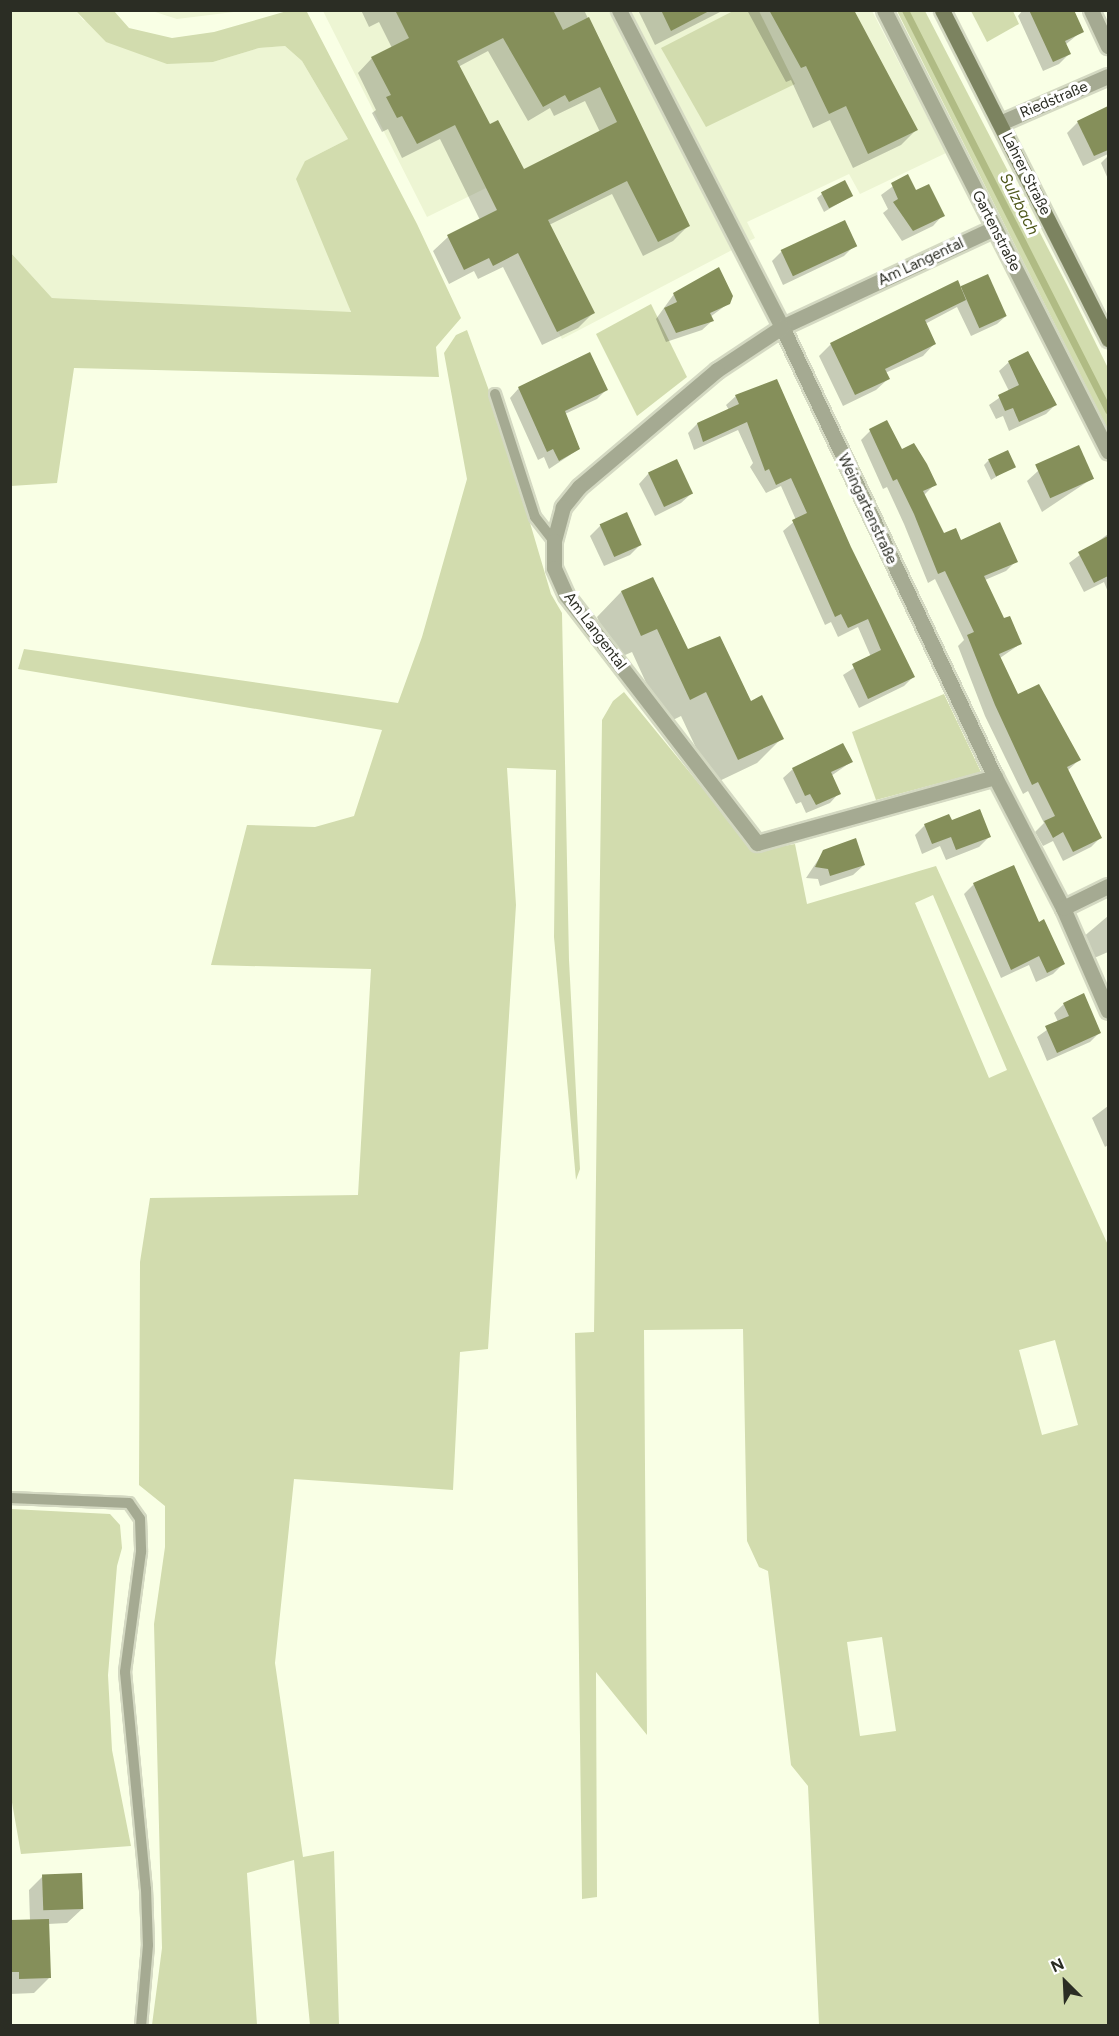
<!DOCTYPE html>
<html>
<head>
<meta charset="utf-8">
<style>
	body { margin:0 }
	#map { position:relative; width:1119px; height:2036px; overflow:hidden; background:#f9ffe5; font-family:Figtree,sans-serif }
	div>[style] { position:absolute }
	.built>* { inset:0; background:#edf5d3 }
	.green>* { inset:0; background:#d2dcae }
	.shadow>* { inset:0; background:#0003 }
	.stream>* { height:7px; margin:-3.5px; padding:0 3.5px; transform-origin:3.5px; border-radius:3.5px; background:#b0bb84 }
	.building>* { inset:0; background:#858f5a; transform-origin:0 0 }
	.roads { filter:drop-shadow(2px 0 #d4d9c2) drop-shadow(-2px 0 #d4d9c2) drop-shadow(0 2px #d4d9c2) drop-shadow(0 -2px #d4d9c2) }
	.lane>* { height:10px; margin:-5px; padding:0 5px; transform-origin:5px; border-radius:5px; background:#a5aa92 }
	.street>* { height:15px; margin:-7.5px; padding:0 7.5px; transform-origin:7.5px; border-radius:7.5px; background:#a5aa92 }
	.secondary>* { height:15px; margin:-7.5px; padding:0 7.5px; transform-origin:7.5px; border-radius:7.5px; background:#7c8360 }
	span { translate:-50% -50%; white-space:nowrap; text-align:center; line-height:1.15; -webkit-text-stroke:6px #fff; paint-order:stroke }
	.street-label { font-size:15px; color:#2b2d24 }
	.water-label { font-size:16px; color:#4e571a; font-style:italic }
	.frame { position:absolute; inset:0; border:12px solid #2b2d24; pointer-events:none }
	.north { position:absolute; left:1035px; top:1952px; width:60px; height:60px; -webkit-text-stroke:4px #fff; paint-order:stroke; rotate:336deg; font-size:16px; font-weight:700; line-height:24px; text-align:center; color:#2b2d24 }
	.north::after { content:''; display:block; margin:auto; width:21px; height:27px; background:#2b2d24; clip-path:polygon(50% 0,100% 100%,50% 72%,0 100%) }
</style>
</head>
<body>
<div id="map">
	<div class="built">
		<div style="clip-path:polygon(10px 11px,76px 11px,83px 20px,213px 62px,259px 48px,285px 46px,302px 61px,348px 139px,305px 161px,351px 313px,52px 298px,11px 253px)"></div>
		<div style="clip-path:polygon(152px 11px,242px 11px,177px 19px)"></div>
		<div style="clip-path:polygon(323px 11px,872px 11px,946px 153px,860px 194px,849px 174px,747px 222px,755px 238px,562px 339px,486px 188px,427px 217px)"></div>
	</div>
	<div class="green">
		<div style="clip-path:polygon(735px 10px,759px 11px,795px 84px,706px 127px,661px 48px)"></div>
		<div style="clip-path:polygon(76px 11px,114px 11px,129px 28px,172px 38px,214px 32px,287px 11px,307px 12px,417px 224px,461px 318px,436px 347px,439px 377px,74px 368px,57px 483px,11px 486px,11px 253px,52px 298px,351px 312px,296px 179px,305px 161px,348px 139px,302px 61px,285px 46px,259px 48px,213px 62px,167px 64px,106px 42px)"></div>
		<div style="clip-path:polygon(897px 11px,925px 11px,1067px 285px,1108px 368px,1108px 430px)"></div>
		<div style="clip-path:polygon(971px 11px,1013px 11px,1019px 24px,987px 42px)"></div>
		<div style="clip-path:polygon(651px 304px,687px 377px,637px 416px,596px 334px)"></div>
		<div style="clip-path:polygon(467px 330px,500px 421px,551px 594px,562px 613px,569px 960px,580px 1169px,576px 1180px,554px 937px,556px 770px,507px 768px,516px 905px,488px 1349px,460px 1352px,453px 1490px,294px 1479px,275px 1663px,303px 1857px,334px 1851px,339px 2025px,310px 2025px,294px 1860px,247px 1873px,257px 2025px,152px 2025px,162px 1948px,154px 1624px,165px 1547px,165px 1506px,139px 1485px,140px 1262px,150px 1198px,358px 1195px,371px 969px,211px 965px,247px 825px,315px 827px,354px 816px,382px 730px,18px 669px,24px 649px,398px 703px,422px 637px,467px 479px,444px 353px,456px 335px)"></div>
		<div style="clip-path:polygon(evenodd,624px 692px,754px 851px,795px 844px,807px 904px,936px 866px,1108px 1245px,1108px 2025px,819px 2025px,808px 1786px,791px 1765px,768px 1571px,759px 1567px,747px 1541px,743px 1329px,644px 1330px,647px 1735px,596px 1672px,597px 1897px,582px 1899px,575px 1333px,594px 1332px,602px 720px,613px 701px,624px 692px,933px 895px,1007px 1070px,989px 1078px,915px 903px,933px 895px,624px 692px,1055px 1340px,1078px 1425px,1042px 1435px,1019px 1350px,1055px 1340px,624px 692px,882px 1637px,896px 1731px,860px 1736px,847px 1642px,882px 1637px)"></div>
		<div style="clip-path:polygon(944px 694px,981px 772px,876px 800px,852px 732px)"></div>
		<div style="clip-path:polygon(11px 1509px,110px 1514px,120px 1525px,122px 1548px,117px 1566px,108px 1675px,112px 1750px,131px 1846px,21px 1854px,10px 1791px)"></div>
	</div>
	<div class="shadow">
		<div style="clip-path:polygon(evenodd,361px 10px,584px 10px,688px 226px,673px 241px,643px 256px,612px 194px,549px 225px,593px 313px,578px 328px,542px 345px,503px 267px,478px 279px,474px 271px,449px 284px,433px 251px,448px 237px,480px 220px,440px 139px,402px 158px,388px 129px,382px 132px,372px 113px,376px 110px,358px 73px,372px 58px,392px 48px,379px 22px,369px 27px,361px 10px,488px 51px,528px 121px,550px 108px,554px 116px,585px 101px,600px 132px,523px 171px,489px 126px,458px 67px,488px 51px)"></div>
		<div style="clip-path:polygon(638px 10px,724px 10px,655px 45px)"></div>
		<div style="clip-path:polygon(747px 10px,852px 10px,916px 130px,901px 145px,853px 168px,830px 120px,813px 128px,791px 80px,786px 82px)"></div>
		<div style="clip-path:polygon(1023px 10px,1072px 10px,1082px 31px,1065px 45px,1069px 54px,1059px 64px,1043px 71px,1018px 16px)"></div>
		<div style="clip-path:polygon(1104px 110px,1108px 120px,1108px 154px,1083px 166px,1067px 133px,1078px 122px)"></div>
		<div style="clip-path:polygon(1108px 156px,1108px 179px,1101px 163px)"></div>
		<div style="clip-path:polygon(907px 176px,915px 192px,943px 215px,933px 226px,902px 241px,883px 213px,888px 209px,881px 195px)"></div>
		<div style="clip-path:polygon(822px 194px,851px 196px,824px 212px,817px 198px)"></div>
		<div style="clip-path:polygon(855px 245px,844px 256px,783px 285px,772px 261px,782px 251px)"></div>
		<div style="clip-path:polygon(957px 282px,960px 289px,1006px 316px,997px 324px,971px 336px,957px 307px,925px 324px,934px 344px,923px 356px,885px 373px,888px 379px,876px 390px,843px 406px,819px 356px,831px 344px)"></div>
		<div style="clip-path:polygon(674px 294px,729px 303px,710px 317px,712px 321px,702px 330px,666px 342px,656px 319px)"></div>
		<div style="clip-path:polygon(1009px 362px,1055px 405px,1046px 414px,1009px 431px,1003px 416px,996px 419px,989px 405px,1009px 391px,999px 371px)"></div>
		<div style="clip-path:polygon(519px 388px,606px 390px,597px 399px,565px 414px,579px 449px,549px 469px,544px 457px,538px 460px,510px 398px)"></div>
		<div style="clip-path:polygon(736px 396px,849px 548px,913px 677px,904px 686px,859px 708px,843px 675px,871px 657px,858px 627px,838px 637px,831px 622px,825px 625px,783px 531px,796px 520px,781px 486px,766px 493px,750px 467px,753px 463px,738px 430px,694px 450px,688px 433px,697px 424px,729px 410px,726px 405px)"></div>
		<div style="clip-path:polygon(870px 431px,902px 451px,935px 484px,924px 495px,944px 535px,1016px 561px,1006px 571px,985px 580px,1003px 620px,1020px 644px,1000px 658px,1017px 696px,1079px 760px,1067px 771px,1100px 838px,1091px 847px,1063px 861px,1053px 841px,1043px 846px,1035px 832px,1044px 823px,1028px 791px,1023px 794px,985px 716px,958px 646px,964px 640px,935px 579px,928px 583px,904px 524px,887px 487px,883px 489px,861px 440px)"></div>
		<div style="clip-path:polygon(989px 460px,1014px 466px,991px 480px,984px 465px)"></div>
		<div style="clip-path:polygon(1038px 471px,1093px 478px,1042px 512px,1027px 481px)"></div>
		<div style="clip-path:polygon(649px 473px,692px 493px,681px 503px,655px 516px,639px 484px)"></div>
		<div style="clip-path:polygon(601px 525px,640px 545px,630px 555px,604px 566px,590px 536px)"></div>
		<div style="clip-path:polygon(1108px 534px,1108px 592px,1104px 582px,1084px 592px,1069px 563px)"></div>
		<div style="clip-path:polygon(652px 579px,687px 651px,750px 703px,782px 738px,757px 763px,713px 784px,681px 716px,665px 724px,632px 652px,616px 659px,597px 617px,621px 592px)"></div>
		<div style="clip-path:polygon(851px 762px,831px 776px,839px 793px,830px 803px,806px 813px,801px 802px,796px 804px,783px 778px,793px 769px)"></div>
		<div style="clip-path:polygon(951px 822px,989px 837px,979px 847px,946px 860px,940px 846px,922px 854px,915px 835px,925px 825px)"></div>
		<div style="clip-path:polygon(824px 851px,864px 865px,853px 875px,820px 886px,818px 879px,806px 878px)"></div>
		<div style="clip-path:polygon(974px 884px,1038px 924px,1063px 964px,1053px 974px,1036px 982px,1029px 965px,1001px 978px,964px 894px)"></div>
		<div style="clip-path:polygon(1108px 916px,1108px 952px,1092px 959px,1082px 938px)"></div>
		<div style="clip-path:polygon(1064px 1004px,1099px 1033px,1090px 1042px,1047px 1061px,1037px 1037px,1058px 1022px,1054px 1013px)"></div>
		<div style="clip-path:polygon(1108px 1106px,1108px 1145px,1105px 1147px,1092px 1118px)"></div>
		<div style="clip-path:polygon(43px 1876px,82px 1909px,67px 1923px,48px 1924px,50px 1977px,34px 1993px,10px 1994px,10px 1922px,30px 1921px,29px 1890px)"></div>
	</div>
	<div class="stream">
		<div style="left:905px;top:10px;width:449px;rotate:63.1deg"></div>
	</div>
	<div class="building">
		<div style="clip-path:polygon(evenodd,395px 10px,553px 10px,563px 30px,589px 17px,690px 226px,658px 242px,627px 181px,548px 220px,595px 313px,557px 332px,518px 253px,493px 266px,489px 258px,464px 270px,447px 235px,497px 210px,455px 125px,417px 144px,402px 116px,397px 118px,386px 97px,391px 95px,371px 57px,409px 38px,395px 10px,503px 38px,543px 107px,565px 95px,569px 102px,600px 87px,617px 122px,524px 169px,498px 120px,490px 124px,457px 61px,503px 38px)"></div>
		<div style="clip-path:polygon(661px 10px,711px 10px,671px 31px)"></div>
		<div style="clip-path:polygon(769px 10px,854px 10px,918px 130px,868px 154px,846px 106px,829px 114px,806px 66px,801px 68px)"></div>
		<div style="clip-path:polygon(1029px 10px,1074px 10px,1084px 32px,1065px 41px,1071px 54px,1053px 62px)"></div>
		<div style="clip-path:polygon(1108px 106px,1108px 150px,1094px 156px,1077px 121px)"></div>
		<div style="clip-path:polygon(908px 174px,916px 190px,929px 184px,945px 216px,913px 231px,893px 202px,898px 199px,891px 183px)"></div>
		<div style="left:845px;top:180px;width:18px;height:27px;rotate:63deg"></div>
		<div style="left:845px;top:220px;width:29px;height:71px;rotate:65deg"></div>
		<div style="clip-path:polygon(719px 267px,733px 296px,730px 304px,710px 313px,714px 321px,676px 333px,664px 308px,677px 302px,673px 293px)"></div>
		<div style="left:988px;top:274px;width:46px;height:30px;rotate:66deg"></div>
		<div style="clip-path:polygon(958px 280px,966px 300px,925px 320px,936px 344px,885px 369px,890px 379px,855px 395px,830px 343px)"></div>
		<div style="clip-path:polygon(1028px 351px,1057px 405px,1019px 422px,1013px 408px,1005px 411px,998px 395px,1019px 385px,1008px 361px)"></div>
		<div style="clip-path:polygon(590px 352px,608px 390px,565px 411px,580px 449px,559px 461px,553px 449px,547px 452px,518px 387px)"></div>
		<div style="clip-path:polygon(777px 379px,851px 547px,915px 677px,868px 699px,852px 664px,881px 650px,868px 619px,848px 628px,841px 614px,835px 617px,792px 520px,807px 513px,791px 478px,776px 485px,769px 469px,765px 471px,747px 422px,703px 442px,697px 423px,739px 404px,735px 395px)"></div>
		<div style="clip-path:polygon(887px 420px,902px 449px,914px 443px,927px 464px,937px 485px,923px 491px,944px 533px,956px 528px,961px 540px,1000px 522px,1018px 562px,984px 576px,1004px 618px,1010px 616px,1022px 644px,999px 654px,1018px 694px,1039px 684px,1081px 760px,1067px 767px,1102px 838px,1073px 852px,1063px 832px,1053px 838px,1044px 821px,1055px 816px,1038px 782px,1032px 785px,995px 705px,967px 635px,974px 632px,945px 571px,938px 574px,914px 514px,897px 479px,893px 481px,869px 429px)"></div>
		<div style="left:1079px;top:445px;width:37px;height:48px;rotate:66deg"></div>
		<div style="left:1008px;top:450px;width:19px;height:22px;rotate:65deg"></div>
		<div style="left:677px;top:459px;width:38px;height:32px;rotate:65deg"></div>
		<div style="left:627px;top:512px;width:36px;height:30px;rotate:66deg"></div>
		<div style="clip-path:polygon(1108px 536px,1108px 576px,1094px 583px,1078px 552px)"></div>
		<div style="clip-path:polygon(653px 577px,688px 649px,720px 636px,751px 701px,762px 695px,784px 739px,738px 760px,706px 692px,690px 700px,657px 629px,641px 636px,621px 591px)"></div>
		<div style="clip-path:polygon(843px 743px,853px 762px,831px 772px,841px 794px,816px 805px,810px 794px,805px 796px,792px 768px)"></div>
		<div style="clip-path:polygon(980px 809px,991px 837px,956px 850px,951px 837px,932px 844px,924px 824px,949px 814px,952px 820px)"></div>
		<div style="clip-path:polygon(856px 838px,865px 865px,830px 876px,828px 869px,815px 867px,823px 850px)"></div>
		<div style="clip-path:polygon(1014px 865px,1039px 922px,1044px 919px,1065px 964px,1047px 973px,1039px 956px,1011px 970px,973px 883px)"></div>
		<div style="clip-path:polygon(1084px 993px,1101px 1033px,1057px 1053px,1045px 1026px,1069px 1016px,1063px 1003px)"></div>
		<div style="left:82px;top:1873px;width:36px;height:40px;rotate:88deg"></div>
		<div style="clip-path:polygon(49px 1919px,51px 1978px,19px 1979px,19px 1972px,10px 1972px,10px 1920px)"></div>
	</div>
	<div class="roads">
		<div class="lane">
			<div style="left:495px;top:394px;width:129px;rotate:72deg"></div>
			<div style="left:535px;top:517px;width:31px;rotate:52deg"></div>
			<div style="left:10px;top:1498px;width:119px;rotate:2.4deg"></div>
			<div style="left:129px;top:1503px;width:19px;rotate:55deg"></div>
			<div style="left:140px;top:1519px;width:33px;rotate:88deg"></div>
			<div style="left:141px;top:1552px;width:121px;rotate:97.6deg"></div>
			<div style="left:125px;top:1672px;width:218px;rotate:84.5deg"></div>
			<div style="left:146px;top:1889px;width:56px;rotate:88deg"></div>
			<div style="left:148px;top:1945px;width:81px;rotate:94.9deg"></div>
		</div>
		<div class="street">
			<div style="left:619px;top:10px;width:356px;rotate:62.8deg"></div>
			<div style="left:782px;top:327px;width:498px;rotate:64.7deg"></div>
			<div style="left:995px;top:777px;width:148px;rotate:62.6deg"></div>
			<div style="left:1063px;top:908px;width:112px;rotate:66.4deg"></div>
			<div style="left:884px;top:10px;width:495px;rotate:63.1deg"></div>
			<div style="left:1091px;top:10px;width:40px;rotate:65deg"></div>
			<div style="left:1000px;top:123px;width:118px;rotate:-23.5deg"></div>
			<div style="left:994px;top:228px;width:234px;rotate:155deg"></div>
			<div style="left:782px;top:327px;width:78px;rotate:146.5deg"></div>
			<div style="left:717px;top:370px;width:181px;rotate:139.7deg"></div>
			<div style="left:579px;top:487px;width:26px;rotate:129deg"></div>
			<div style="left:563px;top:507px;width:35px;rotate:105deg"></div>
			<div style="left:554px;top:541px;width:27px;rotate:90deg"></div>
			<div style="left:554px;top:568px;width:30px;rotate:66deg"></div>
			<div style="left:566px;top:595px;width:313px;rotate:52.4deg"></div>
			<div style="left:757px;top:843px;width:247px;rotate:-15.5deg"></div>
			<div style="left:1063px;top:908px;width:50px;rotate:-26.1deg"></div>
		</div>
		<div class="secondary">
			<div style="left:942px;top:10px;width:369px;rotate:63.2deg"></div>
		</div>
	</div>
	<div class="street-label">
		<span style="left:1054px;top:100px;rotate:-23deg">Riedstraße</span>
		<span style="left:1026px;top:174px;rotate:63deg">Lahrer Straße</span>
		<span style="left:996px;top:231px;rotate:63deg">Gartenstraße</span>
		<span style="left:921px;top:262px;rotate:-25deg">Am Langental</span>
		<span style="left:867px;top:509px;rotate:65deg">Weingartenstraße</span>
		<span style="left:595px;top:631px;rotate:53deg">Am Langental</span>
	</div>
	<div class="water-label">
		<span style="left:1019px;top:204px;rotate:63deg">Sulzbach</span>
	</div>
	<div class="frame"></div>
	<div class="north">N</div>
</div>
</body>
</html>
